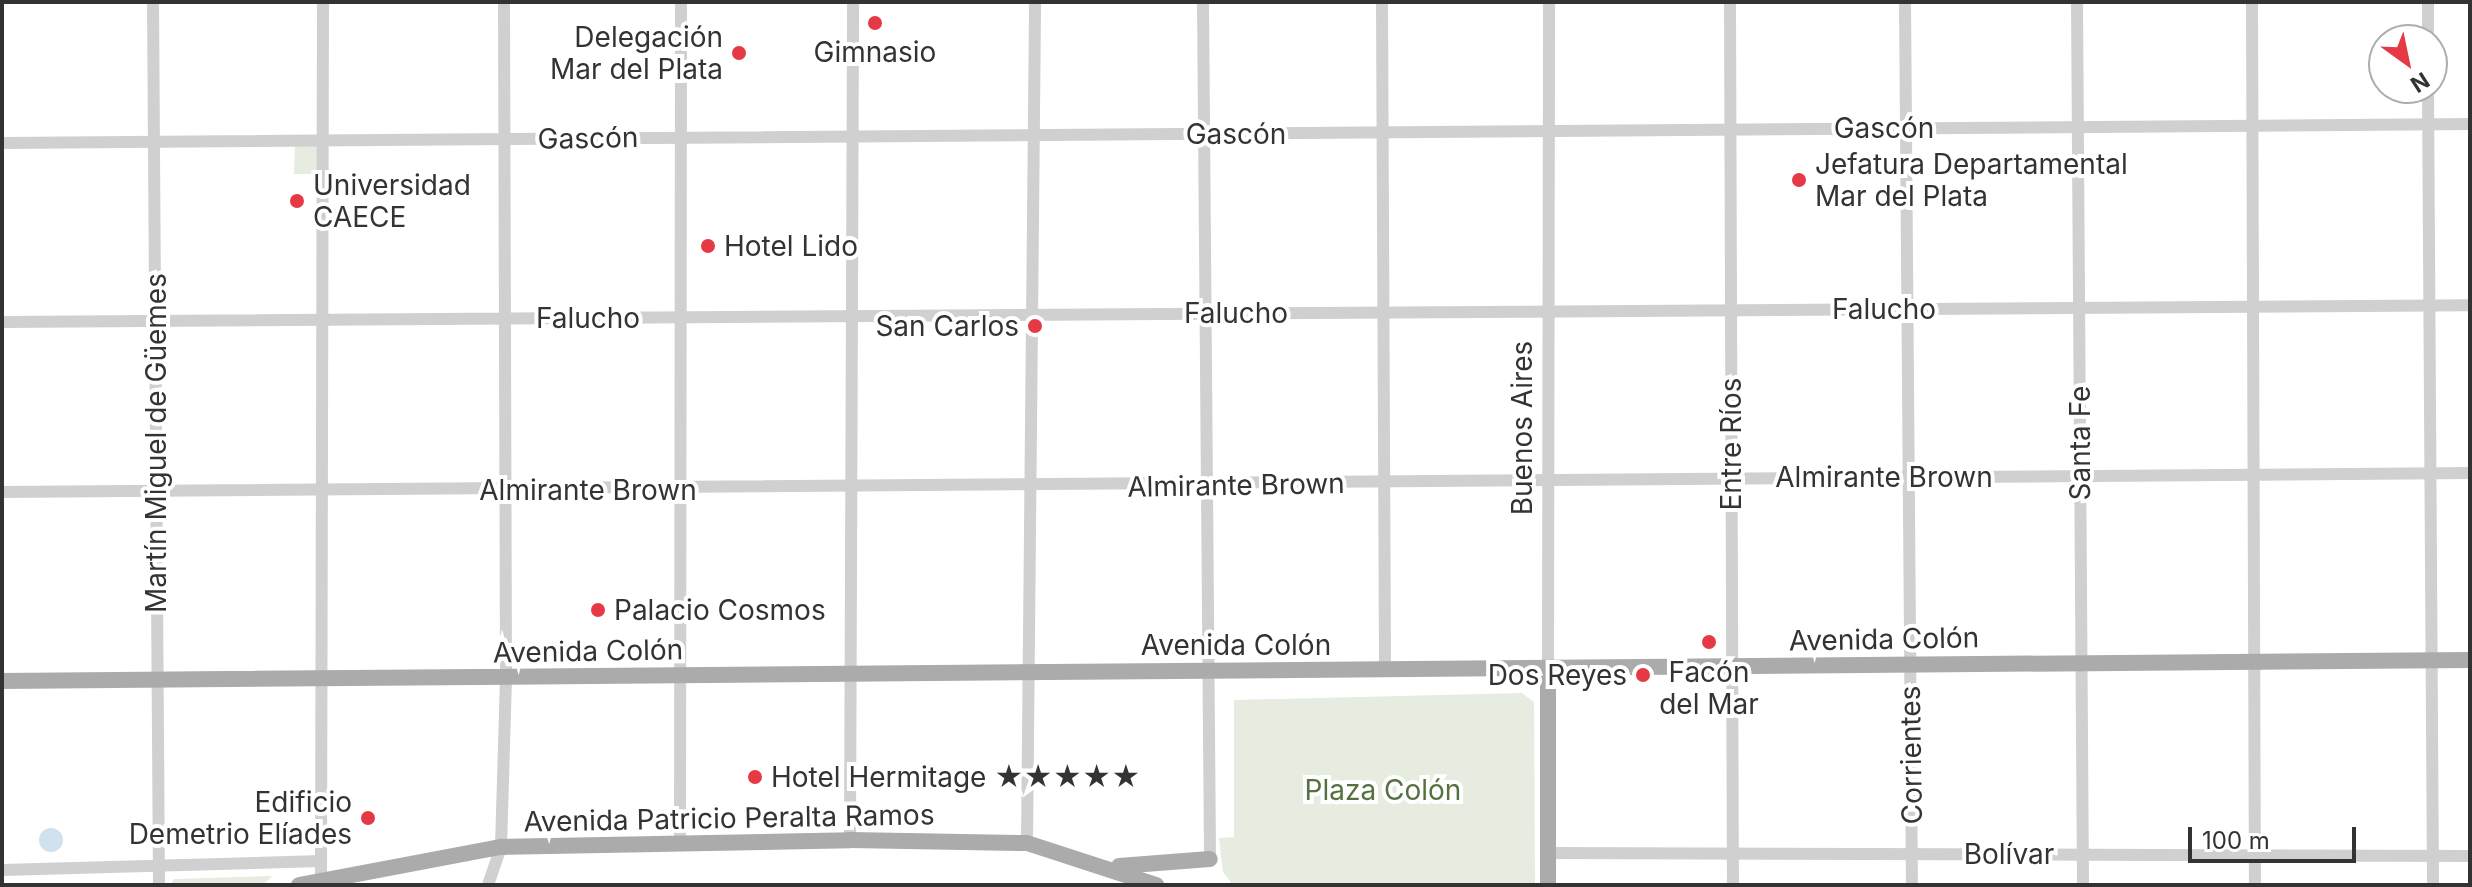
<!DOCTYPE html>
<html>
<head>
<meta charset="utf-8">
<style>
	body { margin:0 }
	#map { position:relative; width:2472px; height:887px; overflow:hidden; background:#fff; font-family:Inter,sans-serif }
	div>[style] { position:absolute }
	.green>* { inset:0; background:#e6ecdf }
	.water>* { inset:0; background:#cfe2ee }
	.round { border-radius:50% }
	.minor>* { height:12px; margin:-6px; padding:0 6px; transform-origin:6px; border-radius:6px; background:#d0d0d0 }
	.major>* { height:16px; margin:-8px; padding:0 8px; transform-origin:8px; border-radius:8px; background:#ababab }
	.dots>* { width:22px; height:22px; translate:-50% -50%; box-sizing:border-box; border:4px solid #fff; border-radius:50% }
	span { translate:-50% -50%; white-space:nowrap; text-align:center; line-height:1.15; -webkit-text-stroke:8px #fff; paint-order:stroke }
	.poi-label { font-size:28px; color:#333 }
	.right { translate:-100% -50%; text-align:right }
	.left { translate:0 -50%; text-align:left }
	.street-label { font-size:28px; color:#333 }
	.park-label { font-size:28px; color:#56703f }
	.frame { position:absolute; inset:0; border:4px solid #333; pointer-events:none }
	.north { position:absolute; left:2368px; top:24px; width:80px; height:80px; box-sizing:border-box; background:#fff; border:2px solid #adadad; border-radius:50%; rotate:147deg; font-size:22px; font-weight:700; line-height:32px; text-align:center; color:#333 }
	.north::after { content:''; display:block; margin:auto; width:28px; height:36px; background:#e63946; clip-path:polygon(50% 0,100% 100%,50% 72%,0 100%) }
	.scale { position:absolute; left:2188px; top:827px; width:168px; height:36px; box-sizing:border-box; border:4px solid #333; border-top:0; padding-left:10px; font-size:24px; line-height:28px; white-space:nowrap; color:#333; -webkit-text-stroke:6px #fff; paint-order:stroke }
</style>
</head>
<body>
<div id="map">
	<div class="green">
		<div style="clip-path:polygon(295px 145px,323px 145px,317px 174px,294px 174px)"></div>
		<div style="clip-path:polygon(1522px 693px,1534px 702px,1535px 885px,1233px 885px,1223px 872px,1219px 838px,1234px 837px,1234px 700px)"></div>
		<div style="clip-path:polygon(272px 876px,263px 885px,170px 885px,174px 879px)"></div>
	</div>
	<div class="water">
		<div class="round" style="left:39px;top:828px;width:24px;height:24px"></div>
	</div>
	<div class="minor">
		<div style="left:153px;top:2px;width:883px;rotate:89.61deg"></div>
		<div style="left:1203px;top:2px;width:857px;rotate:89.53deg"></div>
		<div style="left:1382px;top:2px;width:668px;rotate:89.74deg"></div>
		<div style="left:1730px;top:2px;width:883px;rotate:89.81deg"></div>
		<div style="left:1905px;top:2px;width:883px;rotate:89.55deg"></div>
		<div style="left:2077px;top:2px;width:883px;rotate:89.61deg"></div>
		<div style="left:2252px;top:2px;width:883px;rotate:89.81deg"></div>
		<div style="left:2428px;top:2px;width:38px;rotate:90deg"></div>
		<div style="left:2428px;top:88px;width:797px;rotate:89.64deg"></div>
		<div style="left:2px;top:143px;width:2468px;rotate:-0.44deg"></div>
		<div style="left:2px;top:322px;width:2468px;rotate:-0.39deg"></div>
		<div style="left:2px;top:492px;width:2468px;rotate:-0.44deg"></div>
		<div style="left:1548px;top:668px;width:666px;rotate:-89.91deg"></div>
		<div style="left:850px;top:840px;width:838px;rotate:-89.79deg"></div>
		<div style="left:680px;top:842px;width:840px;rotate:-89.93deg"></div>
		<div style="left:1027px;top:843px;width:841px;rotate:-89.45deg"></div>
		<div style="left:1548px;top:853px;width:922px;rotate:0.19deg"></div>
		<div style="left:2px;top:870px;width:319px;rotate:-1.6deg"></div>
		<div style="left:321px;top:879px;width:877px;rotate:-89.87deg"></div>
		<div style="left:488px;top:885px;width:40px;rotate:-71.1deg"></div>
		<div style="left:501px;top:847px;width:170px;rotate:-88.3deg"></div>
		<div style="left:506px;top:677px;width:675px;rotate:-90.17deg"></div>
	</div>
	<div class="major">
		<div style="left:2px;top:681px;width:2468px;rotate:-0.49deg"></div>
		<div style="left:1119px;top:866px;width:91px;rotate:-4.4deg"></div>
		<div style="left:299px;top:885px;width:206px;rotate:-10.7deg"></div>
		<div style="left:501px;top:847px;width:349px;rotate:-1.1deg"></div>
		<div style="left:850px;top:840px;width:177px;rotate:1deg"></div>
		<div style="left:1027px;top:843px;width:136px;rotate:18deg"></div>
		<div style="left:1548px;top:885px;width:217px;rotate:-90deg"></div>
	</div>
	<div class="dots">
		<div style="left:875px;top:23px;background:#e63946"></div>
		<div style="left:739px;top:53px;background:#e63946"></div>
		<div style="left:1799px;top:180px;background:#e63946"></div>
		<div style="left:297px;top:201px;background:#e63946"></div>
		<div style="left:708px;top:246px;background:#e63946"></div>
		<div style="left:1035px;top:326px;background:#e63946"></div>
		<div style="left:598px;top:610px;background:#e63946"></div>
		<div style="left:1709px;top:642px;background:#e63946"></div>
		<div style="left:1643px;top:675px;background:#e63946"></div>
		<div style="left:755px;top:777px;background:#e63946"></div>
		<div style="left:368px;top:818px;background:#e63946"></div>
	</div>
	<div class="poi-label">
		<span class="right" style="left:723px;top:53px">Delegación<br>Mar del Plata</span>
		<span style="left:875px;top:52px">Gimnasio</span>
		<span class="left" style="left:1815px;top:180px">Jefatura Departamental<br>Mar del Plata</span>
		<span class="left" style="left:313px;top:201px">Universidad<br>CAECE</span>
		<span class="left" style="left:724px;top:246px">Hotel Lido</span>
		<span class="right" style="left:1019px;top:326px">San Carlos</span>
		<span class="left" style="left:614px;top:610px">Palacio Cosmos</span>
		<span style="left:1709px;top:688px">Facón<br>del Mar</span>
		<span class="right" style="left:1627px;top:675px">Dos Reyes</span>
		<span class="left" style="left:771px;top:777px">Hotel Hermitage ★★★★★</span>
		<span class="right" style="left:352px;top:818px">Edificio<br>Demetrio Elíades</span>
	</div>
	<div class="street-label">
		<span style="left:1884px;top:128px">Gascón</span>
		<span style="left:1236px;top:134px">Gascón</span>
		<span style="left:588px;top:138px;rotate:-1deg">Gascón</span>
		<span style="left:1884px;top:309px">Falucho</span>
		<span style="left:1236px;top:313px">Falucho</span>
		<span style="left:588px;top:318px">Falucho</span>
		<span style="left:1522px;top:428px;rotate:-90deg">Buenos Aires</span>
		<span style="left:156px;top:443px;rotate:-90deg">Martín Miguel de Güemes</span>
		<span style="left:2080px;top:443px;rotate:-90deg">Santa Fe</span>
		<span style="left:1731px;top:444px;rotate:-90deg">Entre Ríos</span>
		<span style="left:1884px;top:477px">Almirante Brown</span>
		<span style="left:1236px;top:485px;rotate:-1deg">Almirante Brown</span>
		<span style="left:588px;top:490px">Almirante Brown</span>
		<span style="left:1884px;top:639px;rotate:-1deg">Avenida Colón</span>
		<span style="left:1236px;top:645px">Avenida Colón</span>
		<span style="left:588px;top:651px;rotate:-1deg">Avenida Colón</span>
		<span style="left:1911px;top:755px;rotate:-91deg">Corrientes</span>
		<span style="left:729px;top:818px;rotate:-1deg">Avenida Patricio Peralta Ramos</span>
		<span style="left:2009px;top:854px">Bolívar</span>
	</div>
	<div class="park-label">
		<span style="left:1383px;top:790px">Plaza Colón</span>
	</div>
	<div class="frame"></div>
	<div class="north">N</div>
	<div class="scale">100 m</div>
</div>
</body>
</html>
